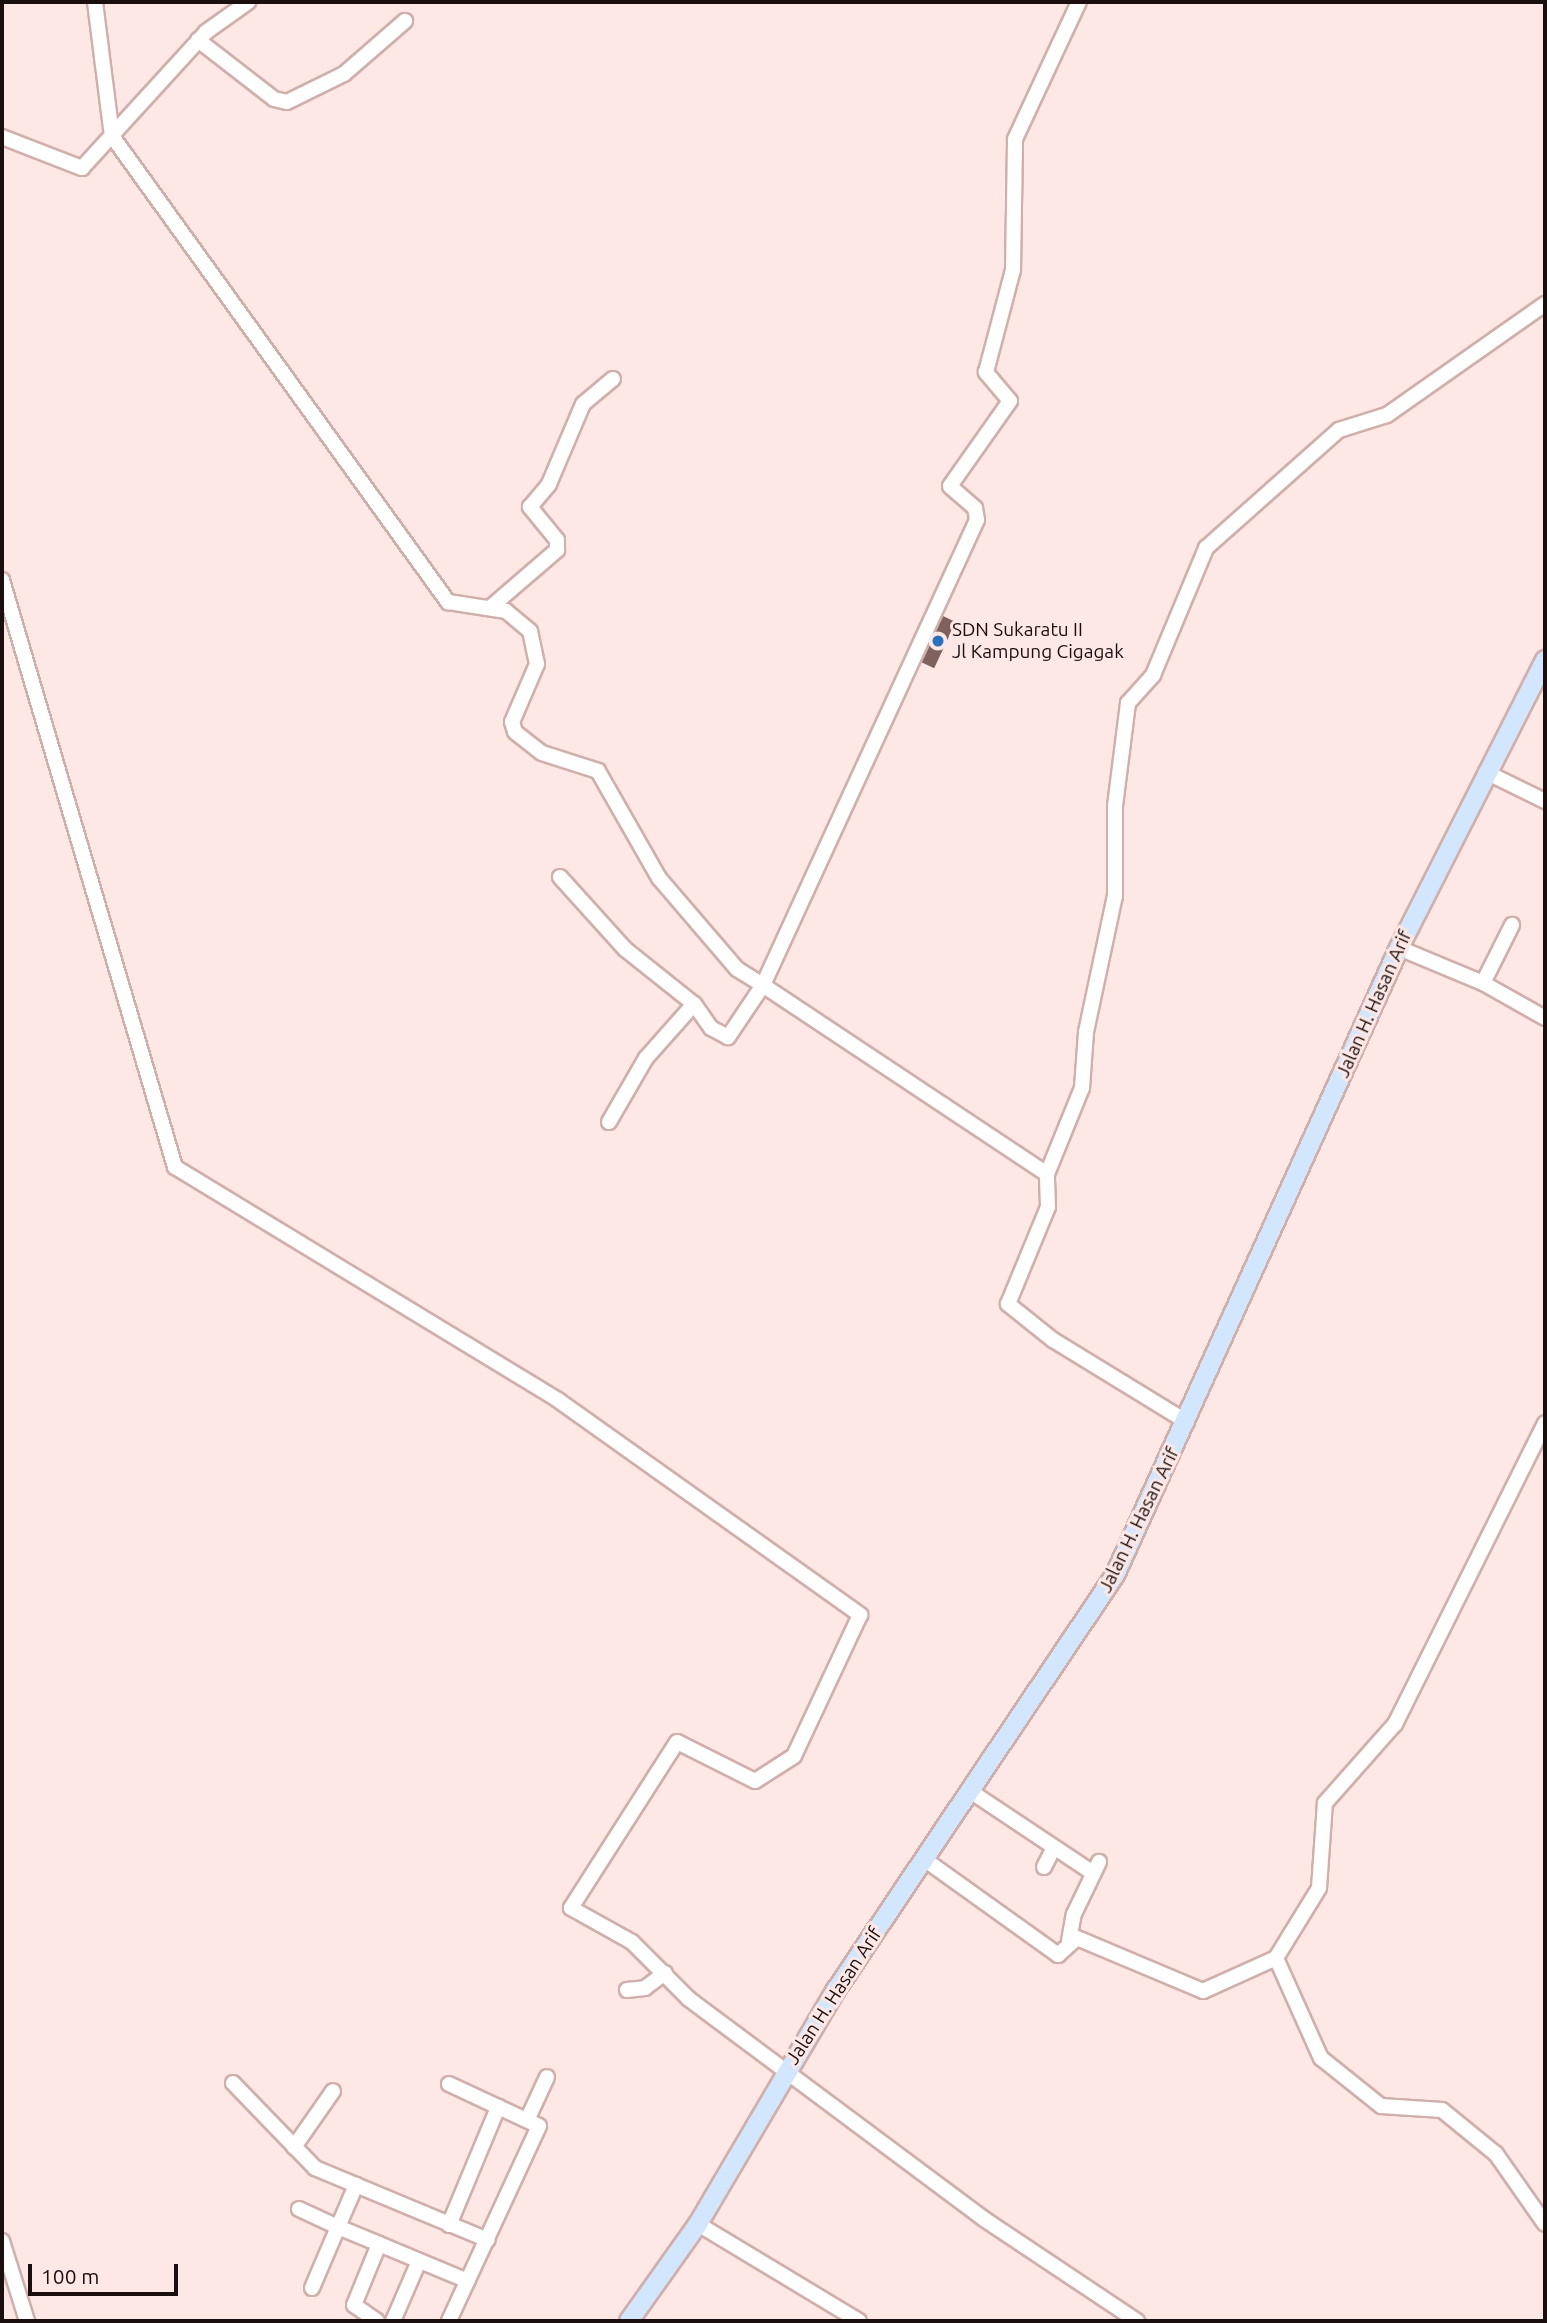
<!DOCTYPE html>
<html>
<head>
<meta charset="utf-8">
<style>
	body { margin:0 }
	#map { position:relative; width:1547px; height:2323px; overflow:hidden; background:#fde8e6; font-family:Ubuntu,sans-serif }
	div>[style] { position:absolute }
	.building>* { inset:0; background:#7f625e; transform-origin:0 0 }
	.roads { filter:drop-shadow(2px 0 #d0afab) drop-shadow(-2px 0 #d0afab) drop-shadow(0 2px #d0afab) drop-shadow(0 -2px #d0afab) }
	.minor>* { height:14px; margin:-7px; padding:0 7px; transform-origin:7px; border-radius:7px; background:#fff }
	.major>* { height:18px; margin:-9px; padding:0 9px; transform-origin:9px; border-radius:9px; background:#d2e6fe }
	.dots>* { width:19px; height:19px; translate:-50% -50%; box-sizing:border-box; border:4px solid #fde8e6; border-radius:50% }
	span { translate:-50% -50%; white-space:nowrap; text-align:center; line-height:1.15; -webkit-text-stroke:6px #fde8e6; paint-order:stroke }
	.poi-label { font-size:19px; color:#1a0f0e }
	.left { translate:0 -50%; text-align:left }
	.street-label { font-size:19px; color:#1a0f0e }
	.frame { position:absolute; inset:0; border:4px solid #1a0f0e; pointer-events:none }
	.scale { position:absolute; left:28px; top:2264px; width:150px; height:32px; box-sizing:border-box; border:4px solid #1a0f0e; border-top:0; padding-left:9px; font-size:21px; line-height:24px; white-space:nowrap; color:#1a0f0e; -webkit-text-stroke:5px #fde8e6; paint-order:stroke }
</style>
</head>
<body>
<div id="map">
	<div class="building">
		<div style="left:943px;top:616px;width:14px;height:51px;rotate:25deg"></div>
	</div>
	<div class="roads">
		<div class="minor">
			<div style="left:95px;top:2px;width:135px;rotate:82.8deg"></div>
			<div style="left:112px;top:136px;width:575px;rotate:54.21deg"></div>
			<div style="left:448px;top:602px;width:59px;rotate:8.8deg"></div>
			<div style="left:506px;top:611px;width:31px;rotate:40deg"></div>
			<div style="left:530px;top:631px;width:34px;rotate:78deg"></div>
			<div style="left:537px;top:664px;width:63px;rotate:113.3deg"></div>
			<div style="left:512px;top:722px;width:10px;rotate:73deg"></div>
			<div style="left:515px;top:732px;width:34px;rotate:38deg"></div>
			<div style="left:542px;top:753px;width:59px;rotate:17.8deg"></div>
			<div style="left:598px;top:771px;width:123px;rotate:60.3deg"></div>
			<div style="left:659px;top:878px;width:120px;rotate:49.4deg"></div>
			<div style="left:737px;top:969px;width:31px;rotate:32deg"></div>
			<div style="left:763px;top:985px;width:63px;rotate:123.9deg"></div>
			<div style="left:728px;top:1037px;width:19px;rotate:-152deg"></div>
			<div style="left:711px;top:1028px;width:29px;rotate:-125deg"></div>
			<div style="left:694px;top:1004px;width:72px;rotate:131.6deg"></div>
			<div style="left:646px;top:1058px;width:74px;rotate:120deg"></div>
			<div style="left:198px;top:40px;width:96px;rotate:37.8deg"></div>
			<div style="left:274px;top:99px;width:13px;rotate:13deg"></div>
			<div style="left:287px;top:102px;width:64px;rotate:-26.2deg"></div>
			<div style="left:344px;top:74px;width:81px;rotate:-41deg"></div>
			<div style="left:2px;top:137px;width:86px;rotate:21.2deg"></div>
			<div style="left:82px;top:168px;width:184px;rotate:-47.6deg"></div>
			<div style="left:206px;top:32px;width:52px;rotate:-35.5deg"></div>
			<div style="left:2px;top:580px;width:612px;rotate:73.58deg"></div>
			<div style="left:175px;top:1167px;width:448px;rotate:31.3deg"></div>
			<div style="left:558px;top:1400px;width:371px;rotate:35.4deg"></div>
			<div style="left:860px;top:1615px;width:156px;rotate:115.1deg"></div>
			<div style="left:794px;top:1756px;width:46px;rotate:147.3deg"></div>
			<div style="left:755px;top:1781px;width:87px;rotate:-153.4deg"></div>
			<div style="left:677px;top:1742px;width:197px;rotate:122.6deg"></div>
			<div style="left:571px;top:1908px;width:70px;rotate:29.1deg"></div>
			<div style="left:632px;top:1942px;width:81px;rotate:45deg"></div>
			<div style="left:689px;top:1999px;width:368px;rotate:36.7deg"></div>
			<div style="left:984px;top:2219px;width:184px;rotate:33.7deg"></div>
			<div style="left:492px;top:606px;width:86px;rotate:-40.7deg"></div>
			<div style="left:557px;top:550px;width:10px;rotate:-90deg"></div>
			<div style="left:557px;top:540px;width:43px;rotate:-129.3deg"></div>
			<div style="left:530px;top:507px;width:30px;rotate:-50deg"></div>
			<div style="left:549px;top:484px;width:87px;rotate:-67deg"></div>
			<div style="left:583px;top:404px;width:39px;rotate:-40deg"></div>
			<div style="left:1486px;top:772px;width:66px;rotate:26.2deg"></div>
			<div style="left:560px;top:877px;width:97px;rotate:47.9deg"></div>
			<div style="left:625px;top:949px;width:88px;rotate:38.6deg"></div>
			<div style="left:1399px;top:948px;width:91px;rotate:22.6deg"></div>
			<div style="left:1483px;top:983px;width:71px;rotate:29.4deg"></div>
			<div style="left:1483px;top:983px;width:65px;rotate:-63.4deg"></div>
			<div style="left:1047px;top:1174px;width:341px;rotate:-146.4deg"></div>
			<div style="left:763px;top:985px;width:512px;rotate:-65.29deg"></div>
			<div style="left:977px;top:520px;width:12px;rotate:-99deg"></div>
			<div style="left:975px;top:508px;width:33px;rotate:-139deg"></div>
			<div style="left:950px;top:486px;width:104px;rotate:-54.8deg"></div>
			<div style="left:1010px;top:401px;width:38px;rotate:-130deg"></div>
			<div style="left:986px;top:372px;width:106px;rotate:-75.2deg"></div>
			<div style="left:1013px;top:270px;width:131px;rotate:-89.1deg"></div>
			<div style="left:1015px;top:139px;width:151px;rotate:-65deg"></div>
			<div style="left:1187px;top:1422px;width:157px;rotate:-148.5deg"></div>
			<div style="left:1053px;top:1340px;width:58px;rotate:-141.3deg"></div>
			<div style="left:1008px;top:1304px;width:105px;rotate:-67.6deg"></div>
			<div style="left:1048px;top:1207px;width:33px;rotate:-92deg"></div>
			<div style="left:1047px;top:1174px;width:93px;rotate:-67.9deg"></div>
			<div style="left:1082px;top:1088px;width:56px;rotate:-85.9deg"></div>
			<div style="left:1086px;top:1032px;width:139px;rotate:-78deg"></div>
			<div style="left:1115px;top:896px;width:90px;rotate:-90deg"></div>
			<div style="left:1115px;top:806px;width:104px;rotate:-82.8deg"></div>
			<div style="left:1128px;top:703px;width:38px;rotate:-48deg"></div>
			<div style="left:1153px;top:675px;width:138px;rotate:-67.3deg"></div>
			<div style="left:1206px;top:548px;width:178px;rotate:-41.6deg"></div>
			<div style="left:1339px;top:430px;width:50px;rotate:-17.4deg"></div>
			<div style="left:1387px;top:415px;width:193px;rotate:-35.1deg"></div>
			<div style="left:973px;top:1793px;width:144px;rotate:33.7deg"></div>
			<div style="left:924px;top:1859px;width:165px;rotate:35.6deg"></div>
			<div style="left:1058px;top:1955px;width:25px;rotate:-42deg"></div>
			<div style="left:1077px;top:1938px;width:137px;rotate:22.8deg"></div>
			<div style="left:1203px;top:1991px;width:80px;rotate:-24.3deg"></div>
			<div style="left:1276px;top:1958px;width:82px;rotate:-58.4deg"></div>
			<div style="left:1319px;top:1888px;width:85px;rotate:-86deg"></div>
			<div style="left:1325px;top:1803px;width:106px;rotate:-48.5deg"></div>
			<div style="left:1395px;top:1724px;width:336px;rotate:-63.5deg"></div>
			<div style="left:1044px;top:1867px;width:22px;rotate:-63deg"></div>
			<div style="left:1069px;top:1941px;width:27px;rotate:-80deg"></div>
			<div style="left:1074px;top:1914px;width:58px;rotate:-64.3deg"></div>
			<div style="left:1276px;top:1958px;width:110px;rotate:65.8deg"></div>
			<div style="left:1321px;top:2058px;width:77px;rotate:38.7deg"></div>
			<div style="left:1381px;top:2106px;width:61px;rotate:3.8deg"></div>
			<div style="left:1442px;top:2110px;width:70px;rotate:39.2deg"></div>
			<div style="left:1496px;top:2154px;width:85px;rotate:55deg"></div>
			<div style="left:627px;top:1990px;width:18px;rotate:-6deg"></div>
			<div style="left:645px;top:1988px;width:25px;rotate:-37deg"></div>
			<div style="left:233px;top:2083px;width:118px;rotate:46deg"></div>
			<div style="left:315px;top:2168px;width:187px;rotate:22.6deg"></div>
			<div style="left:449px;top:2084px;width:99px;rotate:25deg"></div>
			<div style="left:539px;top:2126px;width:215px;rotate:114.8deg"></div>
			<div style="left:528px;top:2118px;width:45px;rotate:-65.1deg"></div>
			<div style="left:294px;top:2147px;width:68px;rotate:-55.1deg"></div>
			<div style="left:299px;top:2209px;width:43px;rotate:24.8deg"></div>
			<div style="left:338px;top:2227px;width:46px;rotate:-66.8deg"></div>
			<div style="left:698px;top:2224px;width:188px;rotate:31.1deg"></div>
			<div style="left:449px;top:2225px;width:128px;rotate:-67.4deg"></div>
			<div style="left:2px;top:2241px;width:84px;rotate:72.6deg"></div>
			<div style="left:379px;top:2244px;width:96px;rotate:22.6deg"></div>
			<div style="left:312px;top:2288px;width:66px;rotate:-66.9deg"></div>
			<div style="left:338px;top:2227px;width:44px;rotate:22.5deg"></div>
			<div style="left:379px;top:2244px;width:66px;rotate:112.3deg"></div>
			<div style="left:354px;top:2305px;width:28px;rotate:35deg"></div>
			<div style="left:393px;top:2321px;width:65px;rotate:-66.6deg"></div>
		</div>
		<div class="major">
			<div style="left:629px;top:2321px;width:119px;rotate:-54.6deg"></div>
			<div style="left:698px;top:2224px;width:272px;rotate:-59.5deg"></div>
			<div style="left:836px;top:1990px;width:500px;rotate:-56.09deg"></div>
			<div style="left:1115px;top:1575px;width:688px;rotate:-65.63deg"></div>
			<div style="left:1399px;top:948px;width:323px;rotate:-63.1deg"></div>
		</div>
	</div>
	<div class="dots">
		<div style="left:938px;top:641px;background:#2870c0"></div>
	</div>
	<div class="poi-label">
		<span class="left" style="left:952px;top:641px">SDN Sukaratu II<br>Jl Kampung Cigagak</span>
	</div>
	<div class="street-label">
		<span style="left:1374px;top:1004px;rotate:-66deg">Jalan H. Hasan Arif</span>
		<span style="left:1139px;top:1520px;rotate:-64deg">Jalan H. Hasan Arif</span>
		<span style="left:834px;top:1996px;rotate:-57deg">Jalan H. Hasan Arif</span>
	</div>
	<div class="frame"></div>
	<div class="scale">100 m</div>
</div>
</body>
</html>
